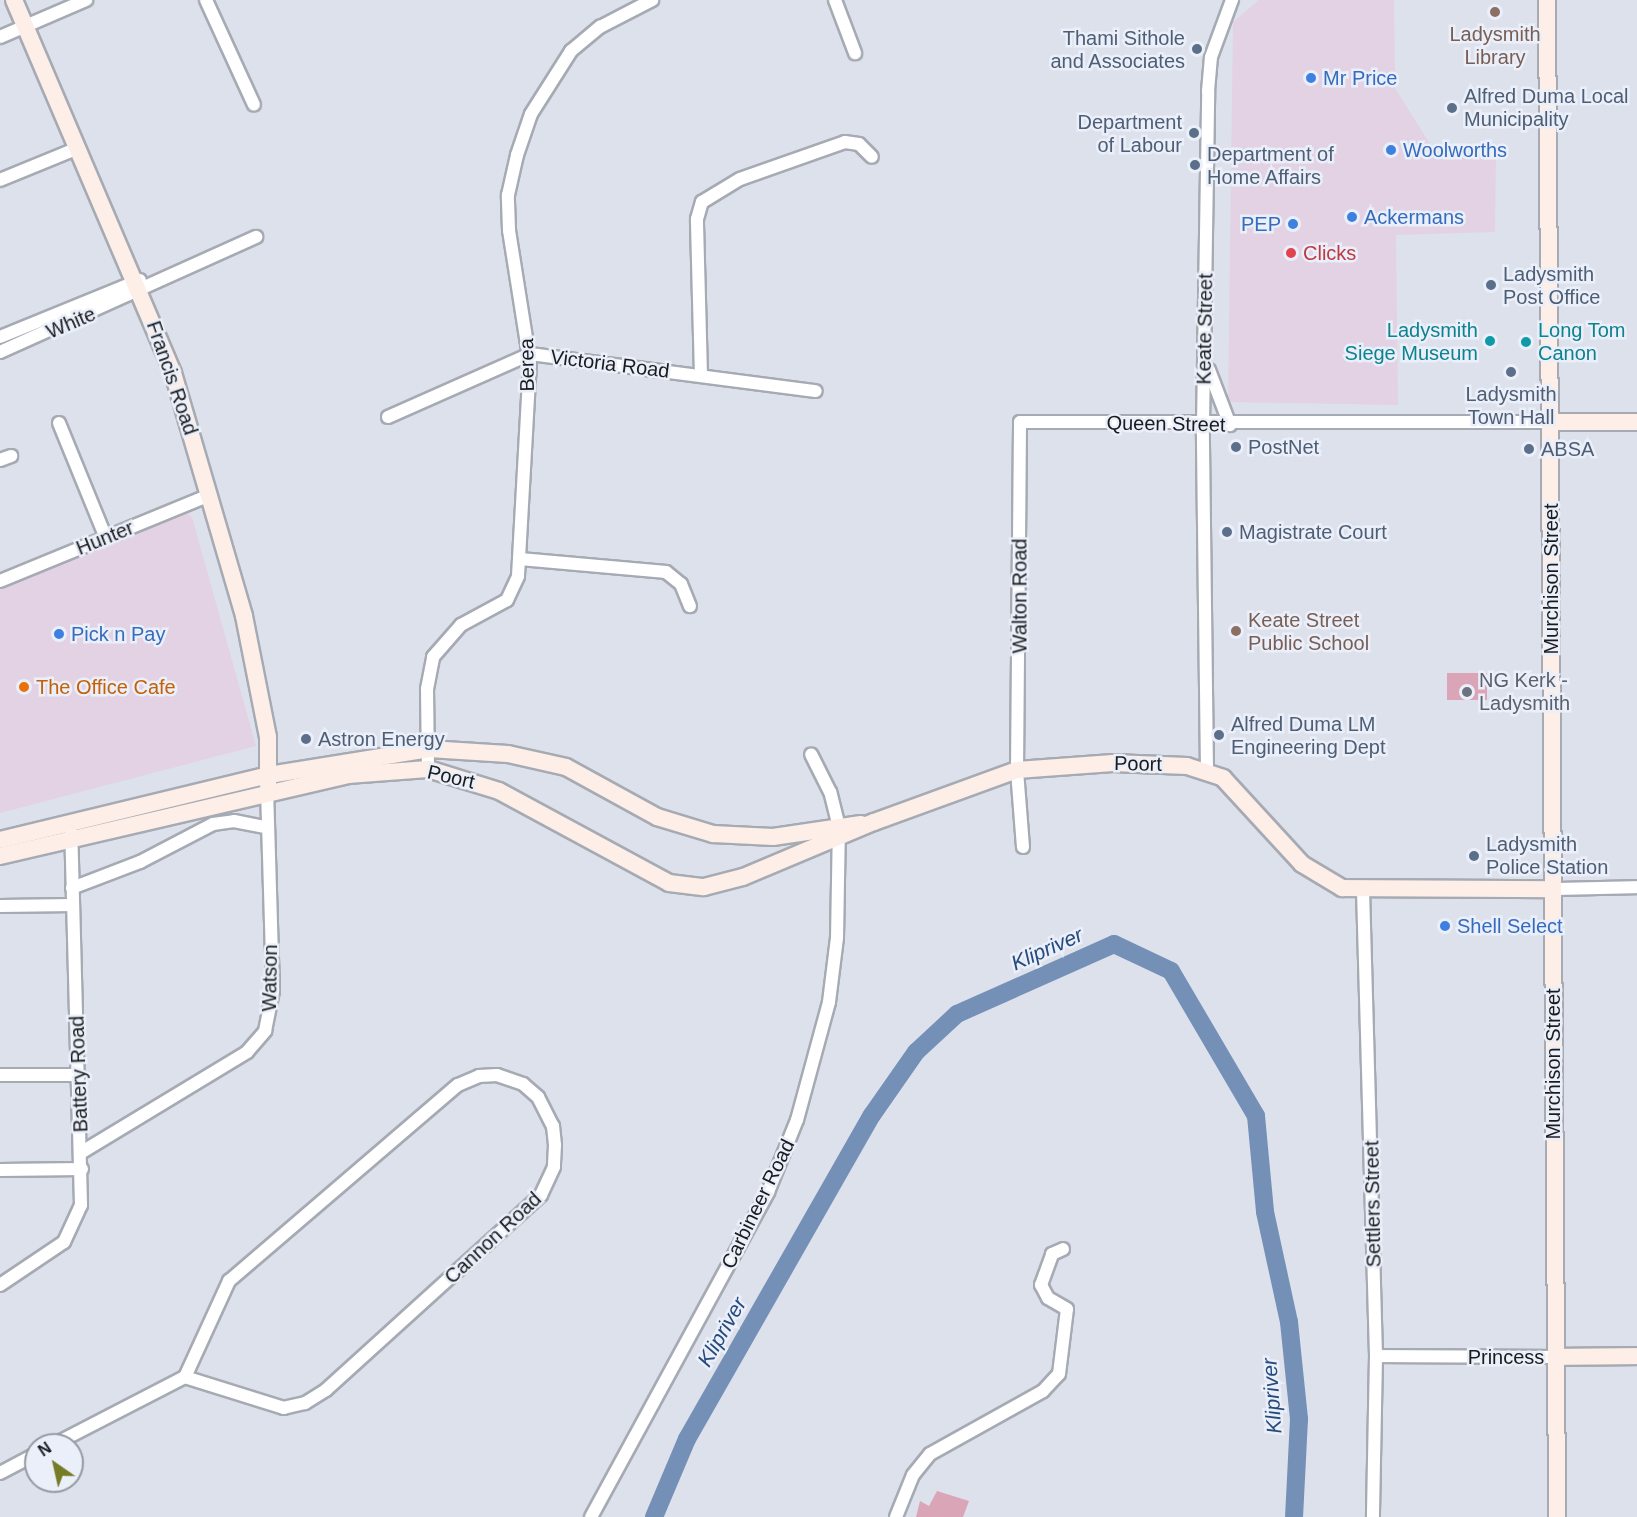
<!DOCTYPE html>
<html>
<head>
<meta charset="utf-8">
<style>
	body { margin:0 }
	#map { position:relative; width:1637px; height:1517px; overflow:hidden; background:#dde1ec; font-family:Arial,sans-serif }
	div>[style] { position:absolute }
	.commercial>* { inset:0; background:#e2d2e4 }
	.river>* { height:18px; margin:-9px; padding:0 9px; transform-origin:9px; border-radius:9px; background:#7490b7 }
	.building>* { inset:0; background:#daa5b7; transform-origin:0 0 }
	.roads { filter:drop-shadow(2px 0 #a6aab3) drop-shadow(-2px 0 #a6aab3) drop-shadow(0 2px #a6aab3) drop-shadow(0 -2px #a6aab3) }
	.street>* { height:12px; margin:-6px; padding:0 6px; transform-origin:6px; border-radius:6px; background:#fff }
	.secondary>* { height:16px; margin:-8px; padding:0 8px; transform-origin:8px; border-radius:8px; background:#fdeee7 }
	.dots>* { width:16px; height:16px; translate:-50% -50%; box-sizing:border-box; border:3px solid #eaeff9; border-radius:50% }
	span { translate:-50% -50%; white-space:nowrap; text-align:center; line-height:1.15; -webkit-text-stroke:5px #eaeff9; paint-order:stroke }
	.education-label { font-size:20px; color:#785e54 }
	.left { translate:0 -50%; text-align:left }
	.service-label { font-size:20px; color:#4e5e75 }
	.right { translate:-100% -50%; text-align:right }
	.shop-label { font-size:20px; color:#366cbe }
	.health-label { font-size:20px; color:#be3a42 }
	.street-label { font-size:20px; color:#191b1e }
	.culture-label { font-size:20px; color:#0d838f }
	.worship-label { font-size:20px; color:#5b616d }
	.food-label { font-size:20px; color:#c56008 }
	.water-label { font-size:21px; color:#254b7e; font-style:italic }
	.north { position:absolute; left:24px; top:1433px; width:60px; height:60px; box-sizing:border-box; background:#eaeff9; border:2px solid #969aa1; border-radius:50%; rotate:326deg; font-size:16px; font-weight:700; line-height:24px; text-align:center; color:#191b1e }
	.north::after { content:''; display:block; margin:auto; width:21px; height:27px; background:#767c26; clip-path:polygon(50% 0,100% 100%,50% 72%,0 100%) }
</style>
</head>
<body>
<div id="map">
	<div class="commercial">
		<div style="clip-path:polygon(1259px 0,1394px 0,1395px 88px,1435px 152px,1496px 154px,1495px 232px,1396px 235px,1398px 405px,1228px 402px,1233px 22px)"></div>
		<div style="clip-path:polygon(182px 509px,192px 517px,256px 746px,0 813px,0 585px)"></div>
	</div>
	<div class="river">
		<div style="left:654px;top:1517px;width:85px;rotate:-67.1deg"></div>
		<div style="left:687px;top:1439px;width:373px;rotate:-60.3deg"></div>
		<div style="left:872px;top:1115px;width:77px;rotate:-55.1deg"></div>
		<div style="left:916px;top:1052px;width:56px;rotate:-42.8deg"></div>
		<div style="left:957px;top:1014px;width:172px;rotate:-24deg"></div>
		<div style="left:1114px;top:944px;width:63px;rotate:25.3deg"></div>
		<div style="left:1171px;top:971px;width:168px;rotate:59.6deg"></div>
		<div style="left:1256px;top:1116px;width:96px;rotate:84.6deg"></div>
		<div style="left:1265px;top:1212px;width:113px;rotate:77.7deg"></div>
		<div style="left:1289px;top:1322px;width:98px;rotate:84.1deg"></div>
		<div style="left:1299px;top:1419px;width:98px;rotate:92.9deg"></div>
	</div>
	<div class="building">
		<div style="left:1487px;top:673px;width:27px;height:40px;rotate:90deg"></div>
		<div style="clip-path:polygon(937px 1491px,969px 1501px,963px 1517px,916px 1517px,920px 1501px,929px 1506px)"></div>
	</div>
	<div class="roads">
		<div class="street">
			<div style="left:206px;top:0;width:115px;rotate:65.4deg"></div>
			<div style="left:835px;top:0;width:57px;rotate:69.3deg"></div>
			<div style="left:0;top:37px;width:94px;rotate:-23.3deg"></div>
			<div style="left:0;top:180px;width:84px;rotate:-22.3deg"></div>
			<div style="left:0;top:337px;width:151px;rotate:-22.2deg"></div>
			<div style="left:0;top:352px;width:281px;rotate:-24.2deg"></div>
			<div style="left:1209px;top:370px;width:59px;rotate:69.1deg"></div>
			<div style="left:701px;top:376px;width:157px;rotate:-91.5deg"></div>
			<div style="left:697px;top:219px;width:18px;rotate:-74deg"></div>
			<div style="left:702px;top:202px;width:44px;rotate:-31.2deg"></div>
			<div style="left:740px;top:179px;width:111px;rotate:-19.4deg"></div>
			<div style="left:845px;top:142px;width:14px;rotate:8deg"></div>
			<div style="left:859px;top:144px;width:18px;rotate:45deg"></div>
			<div style="left:388px;top:417px;width:155px;rotate:-23.9deg"></div>
			<div style="left:530px;top:354px;width:288px;rotate:7.4deg"></div>
			<div style="left:59px;top:423px;width:124px;rotate:67.8deg"></div>
			<div style="left:0;top:460px;width:12px;rotate:-20deg"></div>
			<div style="left:520px;top:559px;width:147px;rotate:5.1deg"></div>
			<div style="left:666px;top:572px;width:19px;rotate:39deg"></div>
			<div style="left:681px;top:584px;width:24px;rotate:68deg"></div>
			<div style="left:0;top:581px;width:227px;rotate:-22.3deg"></div>
			<div style="left:428px;top:769px;width:80px;rotate:-90.7deg"></div>
			<div style="left:427px;top:689px;width:33px;rotate:-79deg"></div>
			<div style="left:433px;top:657px;width:43px;rotate:-48.8deg"></div>
			<div style="left:461px;top:625px;width:52px;rotate:-28.5deg"></div>
			<div style="left:507px;top:600px;width:26px;rotate:-65deg"></div>
			<div style="left:518px;top:576px;width:213px;rotate:-86.8deg"></div>
			<div style="left:530px;top:363px;width:135px;rotate:-99deg"></div>
			<div style="left:509px;top:230px;width:35px;rotate:-92deg"></div>
			<div style="left:508px;top:195px;width:41px;rotate:-77.3deg"></div>
			<div style="left:517px;top:155px;width:43px;rotate:-71.1deg"></div>
			<div style="left:531px;top:114px;width:75px;rotate:-57.6deg"></div>
			<div style="left:571px;top:51px;width:38px;rotate:-40deg"></div>
			<div style="left:600px;top:27px;width:59px;rotate:-27.4deg"></div>
			<div style="left:1207px;top:771px;width:346px;rotate:-90.7deg"></div>
			<div style="left:1203px;top:425px;width:334px;rotate:-89.1deg"></div>
			<div style="left:1208px;top:91px;width:34px;rotate:-85deg"></div>
			<div style="left:1211px;top:57px;width:61px;rotate:-69.8deg"></div>
			<div style="left:1023px;top:847px;width:77px;rotate:-94.5deg"></div>
			<div style="left:1017px;top:770px;width:348px;rotate:-89.5deg"></div>
			<div style="left:1020px;top:422px;width:530px"></div>
			<div style="left:72px;top:888px;width:73px;rotate:-20.9deg"></div>
			<div style="left:140px;top:862px;width:82px;rotate:-27.5deg"></div>
			<div style="left:213px;top:824px;width:21px;rotate:-8deg"></div>
			<div style="left:234px;top:821px;width:33px;rotate:11deg"></div>
			<div style="left:1552px;top:889px;width:85px;rotate:-1.3deg"></div>
			<div style="left:1363px;top:890px;width:466px;rotate:88.4deg"></div>
			<div style="left:1376px;top:1356px;width:161px;rotate:91.1deg"></div>
			<div style="left:0;top:906px;width:73px;rotate:-0.8deg"></div>
			<div style="left:0;top:1075px;width:79px"></div>
			<div style="left:82px;top:1152px;width:193px;rotate:-31.2deg"></div>
			<div style="left:247px;top:1052px;width:28px;rotate:-49deg"></div>
			<div style="left:265px;top:1031px;width:41px;rotate:-78.7deg"></div>
			<div style="left:273px;top:991px;width:198px;rotate:-91.7deg"></div>
			<div style="left:0;top:1170px;width:82px;rotate:-0.7deg"></div>
			<div style="left:0;top:1285px;width:77px;rotate:-33.9deg"></div>
			<div style="left:64px;top:1242px;width:41px;rotate:-65.3deg"></div>
			<div style="left:81px;top:1205px;width:372px;rotate:-91.5deg"></div>
			<div style="left:1376px;top:1356px;width:179px;rotate:0.3deg"></div>
			<div style="left:53px;top:1445px;width:148px;rotate:-27.3deg"></div>
			<div style="left:185px;top:1377px;width:106px;rotate:-65.4deg"></div>
			<div style="left:229px;top:1281px;width:301px;rotate:-40.6deg"></div>
			<div style="left:458px;top:1085px;width:23px;rotate:-23deg"></div>
			<div style="left:479px;top:1076px;width:18px;rotate:-3deg"></div>
			<div style="left:497px;top:1075px;width:28px;rotate:19deg"></div>
			<div style="left:523px;top:1084px;width:20px;rotate:41deg"></div>
			<div style="left:538px;top:1097px;width:33px;rotate:63deg"></div>
			<div style="left:553px;top:1126px;width:19px;rotate:84deg"></div>
			<div style="left:555px;top:1145px;width:22px;rotate:93deg"></div>
			<div style="left:554px;top:1167px;width:31px;rotate:115deg"></div>
			<div style="left:541px;top:1195px;width:290px;rotate:137.8deg"></div>
			<div style="left:326px;top:1390px;width:25px;rotate:148deg"></div>
			<div style="left:305px;top:1403px;width:22px;rotate:167deg"></div>
			<div style="left:284px;top:1408px;width:104px;rotate:-162.6deg"></div>
			<div style="left:0;top:1473px;width:41px;rotate:-27.8deg"></div>
			<div style="left:591px;top:1517px;width:370px;rotate:-61.4deg"></div>
			<div style="left:768px;top:1192px;width:78px;rotate:-68.1deg"></div>
			<div style="left:797px;top:1120px;width:122px;rotate:-74.8deg"></div>
			<div style="left:829px;top:1002px;width:64px;rotate:-82.9deg"></div>
			<div style="left:837px;top:938px;width:111px;rotate:-89deg"></div>
			<div style="left:839px;top:827px;width:36px;rotate:-104deg"></div>
			<div style="left:830px;top:792px;width:42px;rotate:-116.6deg"></div>
			<div style="left:896px;top:1517px;width:45px;rotate:-68deg"></div>
			<div style="left:913px;top:1475px;width:27px;rotate:-51deg"></div>
			<div style="left:930px;top:1454px;width:129px;rotate:-29.1deg"></div>
			<div style="left:1043px;top:1391px;width:23px;rotate:-47deg"></div>
			<div style="left:1059px;top:1374px;width:65px;rotate:-83deg"></div>
			<div style="left:1067px;top:1309px;width:22px;rotate:-150deg"></div>
			<div style="left:1048px;top:1298px;width:15px;rotate:-118deg"></div>
			<div style="left:1041px;top:1285px;width:33px;rotate:-70deg"></div>
			<div style="left:1052px;top:1254px;width:12px;rotate:-24deg"></div>
		</div>
		<div class="secondary">
			<div style="left:14px;top:0;width:405px;rotate:66.9deg"></div>
			<div style="left:173px;top:373px;width:253px;rotate:73.7deg"></div>
			<div style="left:244px;top:616px;width:123px;rotate:78.8deg"></div>
			<div style="left:268px;top:737px;width:48px;rotate:90deg"></div>
			<div style="left:1547px;top:0;width:1517px;rotate:89.62deg"></div>
			<div style="left:1550px;top:422px;width:87px"></div>
			<div style="left:0;top:840px;width:277px;rotate:-13.6deg"></div>
			<div style="left:269px;top:775px;width:162px;rotate:-9.2deg"></div>
			<div style="left:429px;top:749px;width:79px;rotate:3.6deg"></div>
			<div style="left:508px;top:754px;width:59px;rotate:12.6deg"></div>
			<div style="left:566px;top:767px;width:104px;rotate:28.8deg"></div>
			<div style="left:657px;top:817px;width:59px;rotate:16.9deg"></div>
			<div style="left:713px;top:834px;width:60px;rotate:2.9deg"></div>
			<div style="left:773px;top:837px;width:89px;rotate:-8.4deg"></div>
			<div style="left:0;top:856px;width:357px;rotate:-13.1deg"></div>
			<div style="left:348px;top:775px;width:80px;rotate:-4.3deg"></div>
			<div style="left:428px;top:769px;width:74px;rotate:17.2deg"></div>
			<div style="left:499px;top:791px;width:193px;rotate:28.4deg"></div>
			<div style="left:669px;top:883px;width:35px;rotate:7deg"></div>
			<div style="left:704px;top:887px;width:40px;rotate:-14.4deg"></div>
			<div style="left:743px;top:877px;width:142px;rotate:-22.8deg"></div>
			<div style="left:874px;top:822px;width:152px;rotate:-20deg"></div>
			<div style="left:1017px;top:770px;width:96px;rotate:-4.2deg"></div>
			<div style="left:1113px;top:763px;width:74px;rotate:2.3deg"></div>
			<div style="left:1187px;top:766px;width:38px;rotate:18deg"></div>
			<div style="left:1223px;top:778px;width:117px;rotate:47.4deg"></div>
			<div style="left:1302px;top:864px;width:47px;rotate:31deg"></div>
			<div style="left:1342px;top:888px;width:210px;rotate:0.3deg"></div>
			<div style="left:1555px;top:1357px;width:82px;rotate:-0.7deg"></div>
		</div>
	</div>
	<div class="dots">
		<div style="left:1495px;top:12px;background:#8d6e63"></div>
		<div style="left:1197px;top:49px;background:#5c6f8a"></div>
		<div style="left:1311px;top:78px;background:#3f7fe0"></div>
		<div style="left:1452px;top:108px;background:#5c6f8a"></div>
		<div style="left:1194px;top:133px;background:#5c6f8a"></div>
		<div style="left:1391px;top:150px;background:#3f7fe0"></div>
		<div style="left:1195px;top:165px;background:#5c6f8a"></div>
		<div style="left:1352px;top:217px;background:#3f7fe0"></div>
		<div style="left:1293px;top:224px;background:#3f7fe0"></div>
		<div style="left:1291px;top:253px;background:#e0444e"></div>
		<div style="left:1491px;top:285px;background:#5c6f8a"></div>
		<div style="left:1490px;top:341px;background:#0f9aa8"></div>
		<div style="left:1526px;top:342px;background:#0f9aa8"></div>
		<div style="left:1511px;top:372px;background:#5c6f8a"></div>
		<div style="left:1236px;top:447px;background:#5c6f8a"></div>
		<div style="left:1529px;top:449px;background:#5c6f8a"></div>
		<div style="left:1227px;top:532px;background:#5c6f8a"></div>
		<div style="left:1236px;top:631px;background:#8d6e63"></div>
		<div style="left:59px;top:634px;background:#3f7fe0"></div>
		<div style="left:24px;top:687px;background:#e8710a"></div>
		<div style="left:1467px;top:692px;background:#6b7280"></div>
		<div style="left:1219px;top:735px;background:#5c6f8a"></div>
		<div style="left:306px;top:739px;background:#5c6f8a"></div>
		<div style="left:1474px;top:856px;background:#5c6f8a"></div>
		<div style="left:1445px;top:926px;background:#3f7fe0"></div>
	</div>
	<div class="education-label">
		<span style="left:1495px;top:46px">Ladysmith<br>Library</span>
		<span class="left" style="left:1248px;top:632px">Keate Street<br>Public School</span>
	</div>
	<div class="service-label">
		<span class="right" style="left:1185px;top:50px">Thami Sithole<br>and Associates</span>
		<span class="left" style="left:1464px;top:108px">Alfred Duma Local<br>Municipality</span>
		<span class="right" style="left:1182px;top:134px">Department<br>of Labour</span>
		<span class="left" style="left:1207px;top:166px">Department of<br>Home Affairs</span>
		<span class="left" style="left:1503px;top:286px">Ladysmith<br>Post Office</span>
		<span style="left:1511px;top:406px">Ladysmith<br>Town Hall</span>
		<span class="left" style="left:1248px;top:447px">PostNet</span>
		<span class="left" style="left:1541px;top:449px">ABSA</span>
		<span class="left" style="left:1239px;top:532px">Magistrate Court</span>
		<span class="left" style="left:1231px;top:736px">Alfred Duma LM<br>Engineering Dept</span>
		<span class="left" style="left:318px;top:739px">Astron Energy</span>
		<span class="left" style="left:1486px;top:856px">Ladysmith<br>Police Station</span>
	</div>
	<div class="shop-label">
		<span class="left" style="left:1323px;top:78px">Mr Price</span>
		<span class="left" style="left:1403px;top:150px">Woolworths</span>
		<span class="left" style="left:1364px;top:217px">Ackermans</span>
		<span class="right" style="left:1281px;top:224px">PEP</span>
		<span class="left" style="left:71px;top:634px">Pick n Pay</span>
		<span class="left" style="left:1457px;top:926px">Shell Select</span>
	</div>
	<div class="health-label">
		<span class="left" style="left:1303px;top:253px">Clicks</span>
	</div>
	<div class="street-label">
		<span style="left:71px;top:323px;rotate:-23deg">White</span>
		<span style="left:1205px;top:329px;rotate:-89deg">Keate Street</span>
		<span style="left:610px;top:364px;rotate:7deg">Victoria Road</span>
		<span style="left:527px;top:365px;rotate:-91deg">Berea</span>
		<span style="left:172px;top:378px;rotate:71deg">Francis Road</span>
		<span style="left:1166px;top:424px;rotate:1deg">Queen Street</span>
		<span style="left:105px;top:538px;rotate:-22deg">Hunter</span>
		<span style="left:1551px;top:579px;rotate:-90deg">Murchison Street</span>
		<span style="left:1020px;top:596px;rotate:-90deg">Walton Road</span>
		<span style="left:1138px;top:764px;rotate:1deg">Poort</span>
		<span style="left:451px;top:777px;rotate:13deg">Poort</span>
		<span style="left:270px;top:978px;rotate:-89deg">Watson</span>
		<span style="left:1553px;top:1064px;rotate:-90deg">Murchison Street</span>
		<span style="left:79px;top:1074px;rotate:-92deg">Battery Road</span>
		<span style="left:758px;top:1204px;rotate:-64deg">Carbineer Road</span>
		<span style="left:1373px;top:1204px;rotate:-91deg">Settlers Street</span>
		<span style="left:493px;top:1238px;rotate:-43deg">Cannon Road</span>
		<span style="left:1506px;top:1357px">Princess</span>
	</div>
	<div class="culture-label">
		<span class="right" style="left:1478px;top:342px">Ladysmith<br>Siege Museum</span>
		<span class="left" style="left:1538px;top:342px">Long Tom<br>Canon</span>
	</div>
	<div class="worship-label">
		<span class="left" style="left:1479px;top:692px">NG Kerk -<br>Ladysmith</span>
	</div>
	<div class="food-label">
		<span class="left" style="left:36px;top:687px">The Office Cafe</span>
	</div>
	<div class="water-label">
		<span style="left:1047px;top:949px;rotate:-24deg">Klipriver</span>
		<span style="left:722px;top:1332px;rotate:-60deg">Klipriver</span>
		<span style="left:1272px;top:1396px;rotate:-94deg">Klipriver</span>
	</div>
	<div class="north">N</div>
</div>
</body>
</html>
